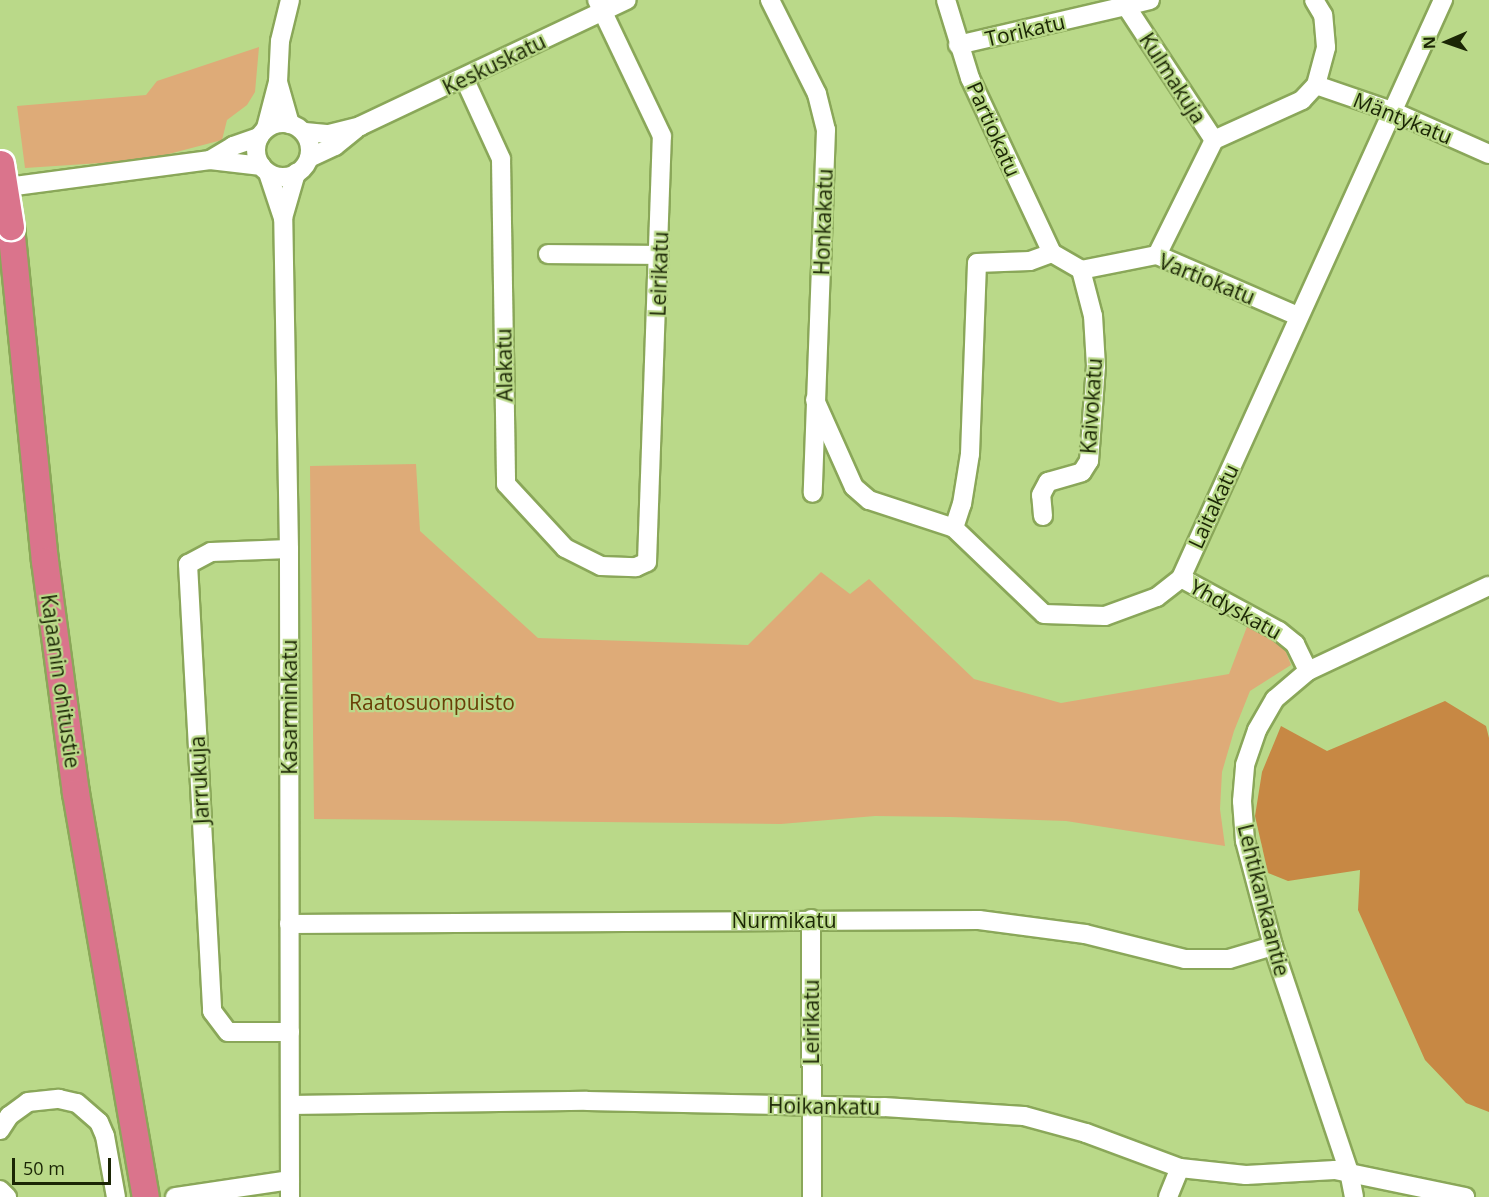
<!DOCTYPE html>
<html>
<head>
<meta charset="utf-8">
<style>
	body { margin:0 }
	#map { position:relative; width:1489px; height:1197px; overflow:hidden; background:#bad989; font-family:"Open Sans",sans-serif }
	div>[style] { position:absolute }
	.green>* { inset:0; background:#deab78 }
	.forest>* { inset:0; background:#c78844 }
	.roads { filter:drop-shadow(2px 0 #8aa759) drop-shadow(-2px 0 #8aa759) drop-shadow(0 2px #8aa759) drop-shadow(0 -2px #8aa759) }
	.minor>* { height:18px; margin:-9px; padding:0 9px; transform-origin:9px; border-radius:9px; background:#fff }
	.minor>.ring { margin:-9px; padding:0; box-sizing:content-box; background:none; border:18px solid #fff; border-radius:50% }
	.highway>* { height:26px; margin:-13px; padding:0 13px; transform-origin:13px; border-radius:13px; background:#da748c }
	.bridges { filter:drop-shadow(2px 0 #fff) drop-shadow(-2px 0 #fff) drop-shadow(0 2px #fff) drop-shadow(0 -2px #fff) }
	.highway-bridge>* { height:26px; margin:-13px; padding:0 13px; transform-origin:13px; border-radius:13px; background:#da748c }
	span { translate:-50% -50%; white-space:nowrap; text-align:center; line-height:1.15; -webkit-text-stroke:4.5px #bad989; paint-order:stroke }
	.street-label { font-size:21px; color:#1b2605 }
	.park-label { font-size:21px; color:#693e07 }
	.north { position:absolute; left:1417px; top:12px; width:60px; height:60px; -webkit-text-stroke:4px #bad989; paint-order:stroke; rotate:268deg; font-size:16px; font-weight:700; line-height:24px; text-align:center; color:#1b2605 }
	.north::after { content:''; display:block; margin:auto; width:21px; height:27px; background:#1b2605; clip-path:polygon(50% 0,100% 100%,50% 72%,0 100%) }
	.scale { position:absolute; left:12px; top:1158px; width:99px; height:27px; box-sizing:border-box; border:3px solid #1b2605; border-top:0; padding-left:8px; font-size:18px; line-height:21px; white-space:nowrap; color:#1b2605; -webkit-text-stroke:4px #bad989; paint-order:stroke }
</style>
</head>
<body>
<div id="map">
	<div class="green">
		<div style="clip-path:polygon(259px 47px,255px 92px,247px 105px,227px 120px,222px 140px,146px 160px,25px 168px,17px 106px,146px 95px,157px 81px)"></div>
		<div style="clip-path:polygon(416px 464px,420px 531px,538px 638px,748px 645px,821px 572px,850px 594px,869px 579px,974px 679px,1061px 703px,1229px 674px,1248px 624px,1283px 644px,1291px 665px,1250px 691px,1234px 731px,1222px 772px,1220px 809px,1225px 846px,1066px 821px,950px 817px,875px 816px,781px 824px,314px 819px,310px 466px)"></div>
	</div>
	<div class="forest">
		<div style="clip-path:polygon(1445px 701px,1486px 726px,1489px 738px,1489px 1112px,1466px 1103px,1425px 1060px,1358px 910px,1360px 870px,1288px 881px,1268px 873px,1255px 816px,1262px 772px,1281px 726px,1327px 751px)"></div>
	</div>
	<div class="roads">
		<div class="minor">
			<div style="left:770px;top:0;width:105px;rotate:63.4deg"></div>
			<div style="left:817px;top:94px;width:37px;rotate:76deg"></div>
			<div style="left:826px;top:130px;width:363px;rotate:92.1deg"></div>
			<div style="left:946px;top:0;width:82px;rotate:72.9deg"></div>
			<div style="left:970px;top:78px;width:193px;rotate:64.9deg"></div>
			<div style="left:1150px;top:0;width:25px;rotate:166deg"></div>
			<div style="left:1126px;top:6px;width:160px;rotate:56.7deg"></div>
			<div style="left:958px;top:45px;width:172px;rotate:-13.1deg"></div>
			<div style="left:464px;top:78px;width:89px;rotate:65.4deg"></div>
			<div style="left:501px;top:159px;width:325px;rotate:89.1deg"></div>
			<div style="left:506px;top:484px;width:87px;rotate:47.3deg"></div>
			<div style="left:565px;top:548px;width:40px;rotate:26.6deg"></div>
			<div style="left:601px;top:566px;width:35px;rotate:2deg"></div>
			<div style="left:636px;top:567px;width:12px;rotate:-24deg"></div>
			<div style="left:647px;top:562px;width:426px;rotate:-88deg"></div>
			<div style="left:662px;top:136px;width:151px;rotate:-115.5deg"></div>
			<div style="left:278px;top:82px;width:44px;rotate:74.1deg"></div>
			<div style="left:1316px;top:85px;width:80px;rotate:18.9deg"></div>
			<div style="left:1392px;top:111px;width:106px;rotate:23.9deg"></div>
			<div class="ring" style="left:256px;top:123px;width:36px;height:36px"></div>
			<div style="left:266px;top:128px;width:48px;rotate:-75.4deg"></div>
			<div style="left:278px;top:82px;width:41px;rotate:-87.2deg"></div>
			<div style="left:280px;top:41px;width:42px;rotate:-76.3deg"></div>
			<div style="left:305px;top:132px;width:24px;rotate:5deg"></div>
			<div style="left:329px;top:134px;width:32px;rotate:-14deg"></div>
			<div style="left:360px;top:126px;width:295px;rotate:-25.3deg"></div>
			<div style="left:309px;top:158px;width:29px;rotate:-25deg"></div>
			<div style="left:335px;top:146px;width:27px;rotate:-39deg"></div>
			<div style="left:210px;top:160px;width:27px;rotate:-31deg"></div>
			<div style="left:233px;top:146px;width:28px;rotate:-19deg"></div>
			<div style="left:268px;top:173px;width:47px;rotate:71.6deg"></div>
			<div style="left:0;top:188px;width:212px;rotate:-7.6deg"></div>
			<div style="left:210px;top:160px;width:52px;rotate:6.6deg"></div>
			<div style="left:548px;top:254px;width:111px;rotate:0.5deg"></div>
			<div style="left:1157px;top:255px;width:128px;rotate:-63.6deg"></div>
			<div style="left:1214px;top:140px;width:97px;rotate:-24.4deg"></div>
			<div style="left:1302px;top:100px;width:21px;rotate:-47deg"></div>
			<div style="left:1316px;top:85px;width:39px;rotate:-75deg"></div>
			<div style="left:1326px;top:47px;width:32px;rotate:-95deg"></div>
			<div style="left:1323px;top:15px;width:17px;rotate:-121deg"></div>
			<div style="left:815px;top:400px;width:95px;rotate:65.9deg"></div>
			<div style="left:854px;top:487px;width:20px;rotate:41deg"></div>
			<div style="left:869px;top:500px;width:89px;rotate:18.2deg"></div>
			<div style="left:954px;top:528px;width:124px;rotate:43.7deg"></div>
			<div style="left:1044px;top:614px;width:61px;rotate:1.9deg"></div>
			<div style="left:1105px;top:616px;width:55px;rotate:-20.1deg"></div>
			<div style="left:1157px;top:597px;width:31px;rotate:-38deg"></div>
			<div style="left:1181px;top:578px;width:635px;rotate:-65.62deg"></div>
			<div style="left:1043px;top:516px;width:21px;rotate:-95deg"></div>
			<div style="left:1041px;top:495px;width:15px;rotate:-62deg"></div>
			<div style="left:1048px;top:482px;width:35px;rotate:-16deg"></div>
			<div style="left:1082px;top:472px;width:13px;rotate:-58deg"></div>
			<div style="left:1089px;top:461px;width:95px;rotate:-85.8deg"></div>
			<div style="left:1096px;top:366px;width:50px;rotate:-93.4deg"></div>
			<div style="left:1093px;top:316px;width:48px;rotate:-104.6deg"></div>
			<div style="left:954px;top:528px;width:25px;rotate:-72deg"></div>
			<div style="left:962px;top:504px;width:51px;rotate:-80.9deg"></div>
			<div style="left:970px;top:454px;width:191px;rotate:-87.9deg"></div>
			<div style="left:977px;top:263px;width:53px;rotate:-2.2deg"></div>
			<div style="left:1030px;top:261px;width:23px;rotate:-20deg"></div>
			<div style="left:1052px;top:253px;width:34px;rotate:30deg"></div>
			<div style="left:1081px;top:270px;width:77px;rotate:-11.2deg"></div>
			<div style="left:1157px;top:255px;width:154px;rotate:23.4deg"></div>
			<div style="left:289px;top:549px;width:78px;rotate:177.8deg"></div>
			<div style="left:211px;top:552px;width:26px;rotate:152deg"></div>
			<div style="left:188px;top:564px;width:448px;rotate:86.9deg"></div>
			<div style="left:212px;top:1011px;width:26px;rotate:53deg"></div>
			<div style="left:228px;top:1032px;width:62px"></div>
			<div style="left:1181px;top:578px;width:111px;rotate:28.4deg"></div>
			<div style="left:1279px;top:631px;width:21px;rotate:39deg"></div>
			<div style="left:1295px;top:644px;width:30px;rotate:64deg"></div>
			<div style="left:811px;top:919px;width:278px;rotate:89.8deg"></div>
			<div style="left:289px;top:924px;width:690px;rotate:-0.33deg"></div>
			<div style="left:979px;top:920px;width:107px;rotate:7.5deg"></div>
			<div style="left:1085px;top:934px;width:103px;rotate:14deg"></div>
			<div style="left:1185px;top:959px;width:44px"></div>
			<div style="left:1229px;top:959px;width:46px;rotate:-16.5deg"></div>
			<div style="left:290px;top:1105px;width:297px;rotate:-0.8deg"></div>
			<div style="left:587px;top:1101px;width:297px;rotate:1.2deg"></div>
			<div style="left:884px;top:1107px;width:140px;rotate:3.7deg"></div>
			<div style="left:1024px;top:1116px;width:64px;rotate:15.3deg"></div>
			<div style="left:1086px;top:1133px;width:100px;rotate:20.4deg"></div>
			<div style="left:1180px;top:1168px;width:66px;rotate:6.1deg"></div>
			<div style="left:1246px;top:1175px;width:89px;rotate:-3.2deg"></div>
			<div style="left:1335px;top:1170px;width:133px;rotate:11.7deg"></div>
			<div style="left:0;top:1130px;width:17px;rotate:-57deg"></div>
			<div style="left:9px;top:1116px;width:24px;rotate:-36deg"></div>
			<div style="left:28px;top:1102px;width:31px;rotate:-6deg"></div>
			<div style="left:59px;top:1099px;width:18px;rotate:13deg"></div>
			<div style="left:77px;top:1103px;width:29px;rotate:41deg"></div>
			<div style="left:99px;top:1122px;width:15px;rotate:67deg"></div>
			<div style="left:105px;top:1136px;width:62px;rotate:79.8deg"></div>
			<div style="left:0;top:1190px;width:10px;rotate:45deg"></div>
			<div style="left:175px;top:1197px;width:116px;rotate:-8.4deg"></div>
			<div style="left:290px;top:1197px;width:648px;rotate:-90.09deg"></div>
			<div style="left:289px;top:549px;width:331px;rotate:-91deg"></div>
			<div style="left:283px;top:218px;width:47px;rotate:-73.9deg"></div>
			<div style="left:1168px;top:1197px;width:31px;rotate:-68deg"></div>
			<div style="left:1354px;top:1197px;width:25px;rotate:-101deg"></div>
			<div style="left:1349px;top:1172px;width:238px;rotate:-108.6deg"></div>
			<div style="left:1273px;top:946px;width:109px;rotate:-104.9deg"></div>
			<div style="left:1245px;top:841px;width:40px;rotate:-94.3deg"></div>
			<div style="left:1242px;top:801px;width:36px;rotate:-85deg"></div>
			<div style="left:1245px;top:765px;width:37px;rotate:-71deg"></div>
			<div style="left:1257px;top:730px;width:36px;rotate:-60deg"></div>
			<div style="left:1275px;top:699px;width:43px;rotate:-40.3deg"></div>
			<div style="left:1308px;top:671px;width:200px;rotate:-25.2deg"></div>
		</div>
		<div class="highway">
			<div style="left:11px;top:227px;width:336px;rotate:84.2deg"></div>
			<div style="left:45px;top:561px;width:234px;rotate:82.4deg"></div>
			<div style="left:76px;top:793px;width:410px;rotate:80.2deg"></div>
		</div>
	</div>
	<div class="bridges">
		<div class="highway-bridge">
			<div style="left:1px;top:164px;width:64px;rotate:81deg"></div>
		</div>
	</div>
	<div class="street-label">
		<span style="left:1025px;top:30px;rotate:-13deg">Torikatu</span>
		<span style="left:494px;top:64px;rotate:-26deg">Keskuskatu</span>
		<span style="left:1173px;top:78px;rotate:57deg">Kulmakuja</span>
		<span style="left:1403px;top:118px;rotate:22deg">Mäntykatu</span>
		<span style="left:994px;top:129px;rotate:66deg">Partiokatu</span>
		<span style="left:823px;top:222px;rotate:-88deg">Honkakatu</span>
		<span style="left:659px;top:274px;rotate:-88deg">Leirikatu</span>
		<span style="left:1207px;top:279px;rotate:22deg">Vartiokatu</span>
		<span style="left:504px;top:365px;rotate:-91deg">Alakatu</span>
		<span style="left:1091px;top:406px;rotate:-86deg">Kaivokatu</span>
		<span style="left:1213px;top:506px;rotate:-65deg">Laitakatu</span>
		<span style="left:1236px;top:609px;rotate:29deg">Yhdyskatu</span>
		<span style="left:61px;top:681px;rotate:82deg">Kajaanin ohitustie</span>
		<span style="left:289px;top:707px;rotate:-90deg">Kasarminkatu</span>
		<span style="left:199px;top:780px;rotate:-93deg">Jarrukuja</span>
		<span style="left:1264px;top:900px;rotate:76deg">Lehtikankaantie</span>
		<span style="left:784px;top:920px">Nurmikatu</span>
		<span style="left:811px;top:1022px;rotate:-90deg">Leirikatu</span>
		<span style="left:824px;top:1106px;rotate:1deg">Hoikankatu</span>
	</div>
	<div class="park-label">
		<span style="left:432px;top:702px">Raatosuonpuisto</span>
	</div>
	<div class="north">N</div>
	<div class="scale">50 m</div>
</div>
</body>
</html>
